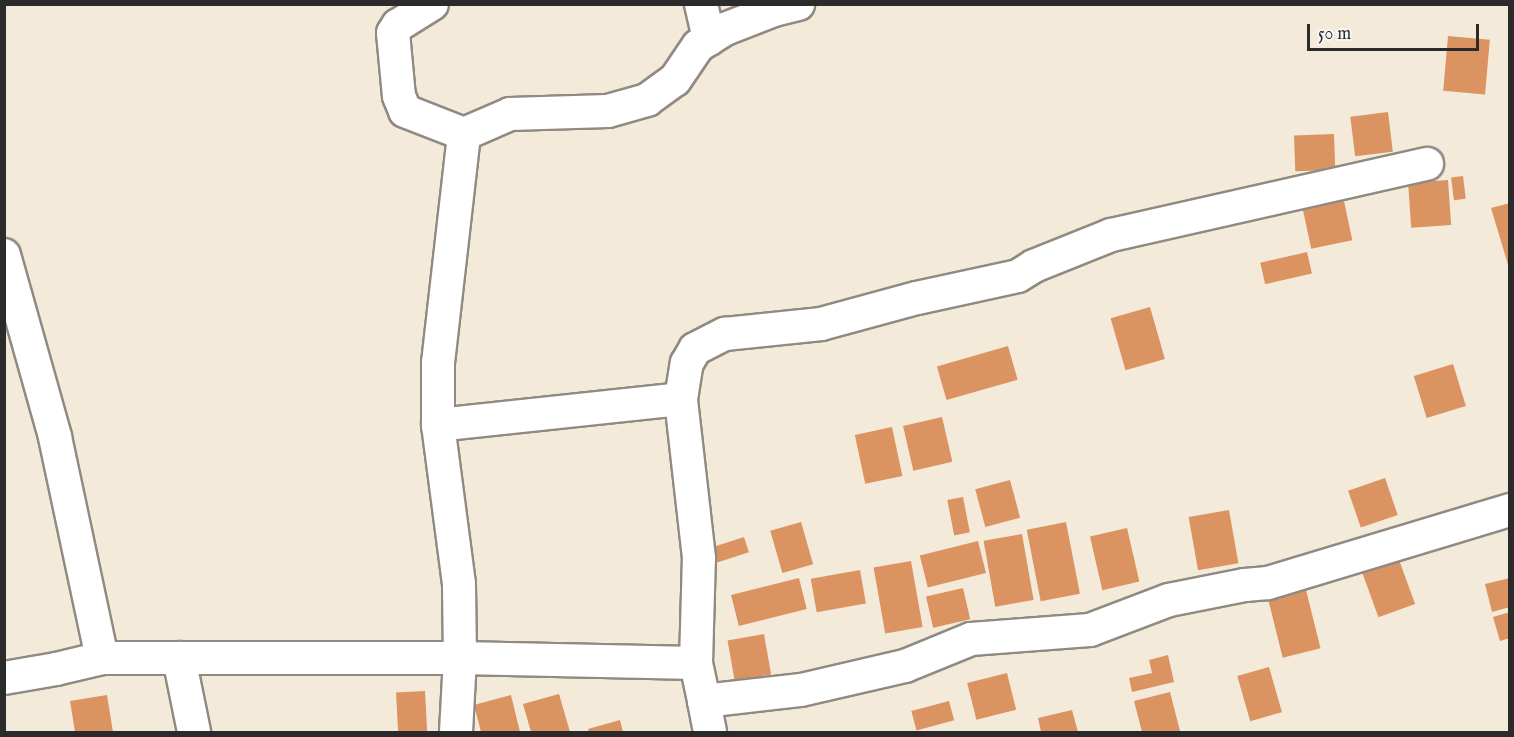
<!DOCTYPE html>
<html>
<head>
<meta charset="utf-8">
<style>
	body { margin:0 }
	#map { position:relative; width:1514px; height:737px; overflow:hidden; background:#f4ead9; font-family:"IM FELL English",serif }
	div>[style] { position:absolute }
	.building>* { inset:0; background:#db9461; transform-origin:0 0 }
	.roads { filter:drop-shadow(2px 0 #908a82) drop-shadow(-2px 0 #908a82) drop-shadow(0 2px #908a82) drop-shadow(0 -2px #908a82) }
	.minor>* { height:32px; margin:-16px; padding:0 16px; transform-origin:16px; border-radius:16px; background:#fff }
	span { translate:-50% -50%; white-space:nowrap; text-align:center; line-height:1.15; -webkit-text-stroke:4.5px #f6f6f2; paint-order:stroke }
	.frame { position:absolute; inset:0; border:6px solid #2b2b2b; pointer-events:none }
	.scale { position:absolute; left:1307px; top:24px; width:172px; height:27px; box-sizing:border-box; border:3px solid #2b2b2b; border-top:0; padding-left:8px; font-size:18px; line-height:21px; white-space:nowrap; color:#2b2b2b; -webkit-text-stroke:4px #f6f6f2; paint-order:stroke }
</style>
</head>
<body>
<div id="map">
	<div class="building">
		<div style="left:1448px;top:36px;width:42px;height:55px;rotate:5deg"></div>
		<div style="left:1388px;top:112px;width:40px;height:38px;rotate:83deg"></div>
		<div style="left:1334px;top:134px;width:36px;height:40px;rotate:88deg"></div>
		<div style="left:1463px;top:176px;width:23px;height:12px;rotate:83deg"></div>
		<div style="left:1448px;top:180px;width:45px;height:40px;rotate:86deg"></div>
		<div style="left:1344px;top:201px;width:40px;height:42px;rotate:78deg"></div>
		<div style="clip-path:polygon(1510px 203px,1510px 268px,1509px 268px,1491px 208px)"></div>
		<div style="left:1307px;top:252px;width:22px;height:48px;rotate:77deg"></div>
		<div style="left:1150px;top:307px;width:54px;height:41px;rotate:74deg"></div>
		<div style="left:1008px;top:346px;width:35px;height:74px;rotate:74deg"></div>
		<div style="left:1453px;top:364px;width:44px;height:41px;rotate:73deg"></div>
		<div style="left:942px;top:417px;width:46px;height:40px;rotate:77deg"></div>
		<div style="left:892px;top:427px;width:50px;height:38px;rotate:78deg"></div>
		<div style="left:1385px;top:478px;width:39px;height:39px;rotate:71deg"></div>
		<div style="left:1010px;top:480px;width:39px;height:36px;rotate:75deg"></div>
		<div style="left:963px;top:497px;width:36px;height:16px;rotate:79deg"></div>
		<div style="left:1229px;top:510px;width:54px;height:41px;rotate:80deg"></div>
		<div style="left:801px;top:522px;width:44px;height:32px;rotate:74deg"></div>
		<div style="left:1066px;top:522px;width:73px;height:40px;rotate:79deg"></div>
		<div style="left:1127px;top:528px;width:55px;height:38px;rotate:77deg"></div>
		<div style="left:1022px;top:534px;width:67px;height:39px;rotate:80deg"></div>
		<div style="left:744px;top:537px;width:16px;height:35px;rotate:72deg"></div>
		<div style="left:978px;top:541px;width:33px;height:60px;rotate:76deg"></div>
		<div style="left:1398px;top:557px;width:50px;height:39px;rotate:70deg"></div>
		<div style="left:911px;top:561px;width:67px;height:38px;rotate:80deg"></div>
		<div style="left:860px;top:570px;width:34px;height:50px;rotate:80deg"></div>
		<div style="left:799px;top:578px;width:32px;height:70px;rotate:76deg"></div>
		<div style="clip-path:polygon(1510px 578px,1510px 607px,1492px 612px,1485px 584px)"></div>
		<div style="left:963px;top:588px;width:32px;height:38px;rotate:77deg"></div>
		<div style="left:1306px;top:590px;width:60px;height:39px;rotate:76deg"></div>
		<div style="clip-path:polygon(1510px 612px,1510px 638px,1500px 641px,1493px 617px)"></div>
		<div style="left:764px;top:634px;width:41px;height:37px;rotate:80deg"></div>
		<div style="clip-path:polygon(1168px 655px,1174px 682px,1132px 692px,1129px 678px,1152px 673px,1149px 660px)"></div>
		<div style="left:1269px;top:667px;width:47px;height:33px;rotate:74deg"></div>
		<div style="left:1007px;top:673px;width:38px;height:41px;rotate:76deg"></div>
		<div style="left:425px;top:691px;width:41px;height:29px;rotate:87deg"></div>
		<div style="clip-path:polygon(1170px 692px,1180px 731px,1142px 732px,1134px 701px)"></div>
		<div style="clip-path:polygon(559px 694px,570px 732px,531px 732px,523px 704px)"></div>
		<div style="clip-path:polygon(107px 695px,113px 732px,75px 732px,70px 701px)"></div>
		<div style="clip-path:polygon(511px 695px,520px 732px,481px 732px,474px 705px)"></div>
		<div style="left:949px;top:701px;width:20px;height:39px;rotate:75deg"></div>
		<div style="clip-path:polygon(1072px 710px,1078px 732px,1041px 732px,1038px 718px)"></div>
		<div style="clip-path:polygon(620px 720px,623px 732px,589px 732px,588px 729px)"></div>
	</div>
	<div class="roads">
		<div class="minor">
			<div style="left:432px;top:4px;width:40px;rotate:148deg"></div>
			<div style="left:398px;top:25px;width:9px;rotate:122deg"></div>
			<div style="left:393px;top:33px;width:63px;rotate:84.6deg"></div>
			<div style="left:399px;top:96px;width:16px;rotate:68deg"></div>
			<div style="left:405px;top:111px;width:63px;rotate:21.3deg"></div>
			<div style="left:701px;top:4px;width:36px;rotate:77deg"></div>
			<div style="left:4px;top:255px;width:189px;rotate:74.3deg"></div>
			<div style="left:55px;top:437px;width:226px;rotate:78deg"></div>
			<div style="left:438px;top:425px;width:244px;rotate:-6.1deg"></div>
			<div style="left:179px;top:658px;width:76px;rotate:78.5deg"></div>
			<div style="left:696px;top:663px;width:105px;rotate:-88.4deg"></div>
			<div style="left:699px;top:558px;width:160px;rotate:-96.5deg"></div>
			<div style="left:681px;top:399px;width:36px;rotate:-81deg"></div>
			<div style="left:687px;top:363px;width:16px;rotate:-60deg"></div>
			<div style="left:695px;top:349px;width:34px;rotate:-27deg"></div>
			<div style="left:725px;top:334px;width:97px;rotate:-5.9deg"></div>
			<div style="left:821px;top:324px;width:99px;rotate:-15.2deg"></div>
			<div style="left:917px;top:298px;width:103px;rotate:-12.3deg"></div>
			<div style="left:1018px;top:276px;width:19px;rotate:-32deg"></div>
			<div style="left:1034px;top:266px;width:83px;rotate:-21.9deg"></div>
			<div style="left:1111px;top:235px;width:324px;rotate:-12.7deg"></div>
			<div style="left:4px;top:678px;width:53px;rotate:-9.8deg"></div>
			<div style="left:56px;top:669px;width:47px;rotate:-13.4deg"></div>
			<div style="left:102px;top:658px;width:358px"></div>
			<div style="left:460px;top:658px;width:74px;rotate:-90.8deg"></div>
			<div style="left:459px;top:584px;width:160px;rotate:-97.5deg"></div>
			<div style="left:438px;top:425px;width:62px;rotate:-90deg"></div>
			<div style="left:438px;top:363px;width:230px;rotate:-83.5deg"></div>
			<div style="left:464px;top:134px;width:50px;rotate:-23.5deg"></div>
			<div style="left:510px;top:114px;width:98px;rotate:-1.8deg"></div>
			<div style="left:608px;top:111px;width:41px;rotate:-15.8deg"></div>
			<div style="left:647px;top:100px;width:34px;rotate:-36deg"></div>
			<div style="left:675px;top:80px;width:41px;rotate:-55.9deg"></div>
			<div style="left:698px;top:46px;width:32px;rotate:-32deg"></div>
			<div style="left:725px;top:29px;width:53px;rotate:-21.2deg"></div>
			<div style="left:774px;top:10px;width:25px;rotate:-14deg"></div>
			<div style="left:704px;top:701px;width:32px;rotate:79deg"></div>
			<div style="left:456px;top:732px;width:74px;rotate:-86.9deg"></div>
			<div style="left:460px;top:658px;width:236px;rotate:1.2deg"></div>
			<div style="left:696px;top:663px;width:39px;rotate:78deg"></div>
			<div style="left:704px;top:701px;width:98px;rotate:-6.5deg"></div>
			<div style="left:801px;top:690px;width:107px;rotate:-13deg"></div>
			<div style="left:905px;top:666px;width:71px;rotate:-22.2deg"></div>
			<div style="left:971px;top:639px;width:119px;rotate:-4.3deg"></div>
			<div style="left:1090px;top:630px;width:85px;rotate:-20.8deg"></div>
			<div style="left:1169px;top:600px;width:77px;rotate:-11.2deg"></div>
			<div style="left:1245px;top:585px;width:23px;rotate:-5deg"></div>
			<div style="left:1268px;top:583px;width:253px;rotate:-16.8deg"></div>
		</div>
	</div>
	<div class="frame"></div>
	<div class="scale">50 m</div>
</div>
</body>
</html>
